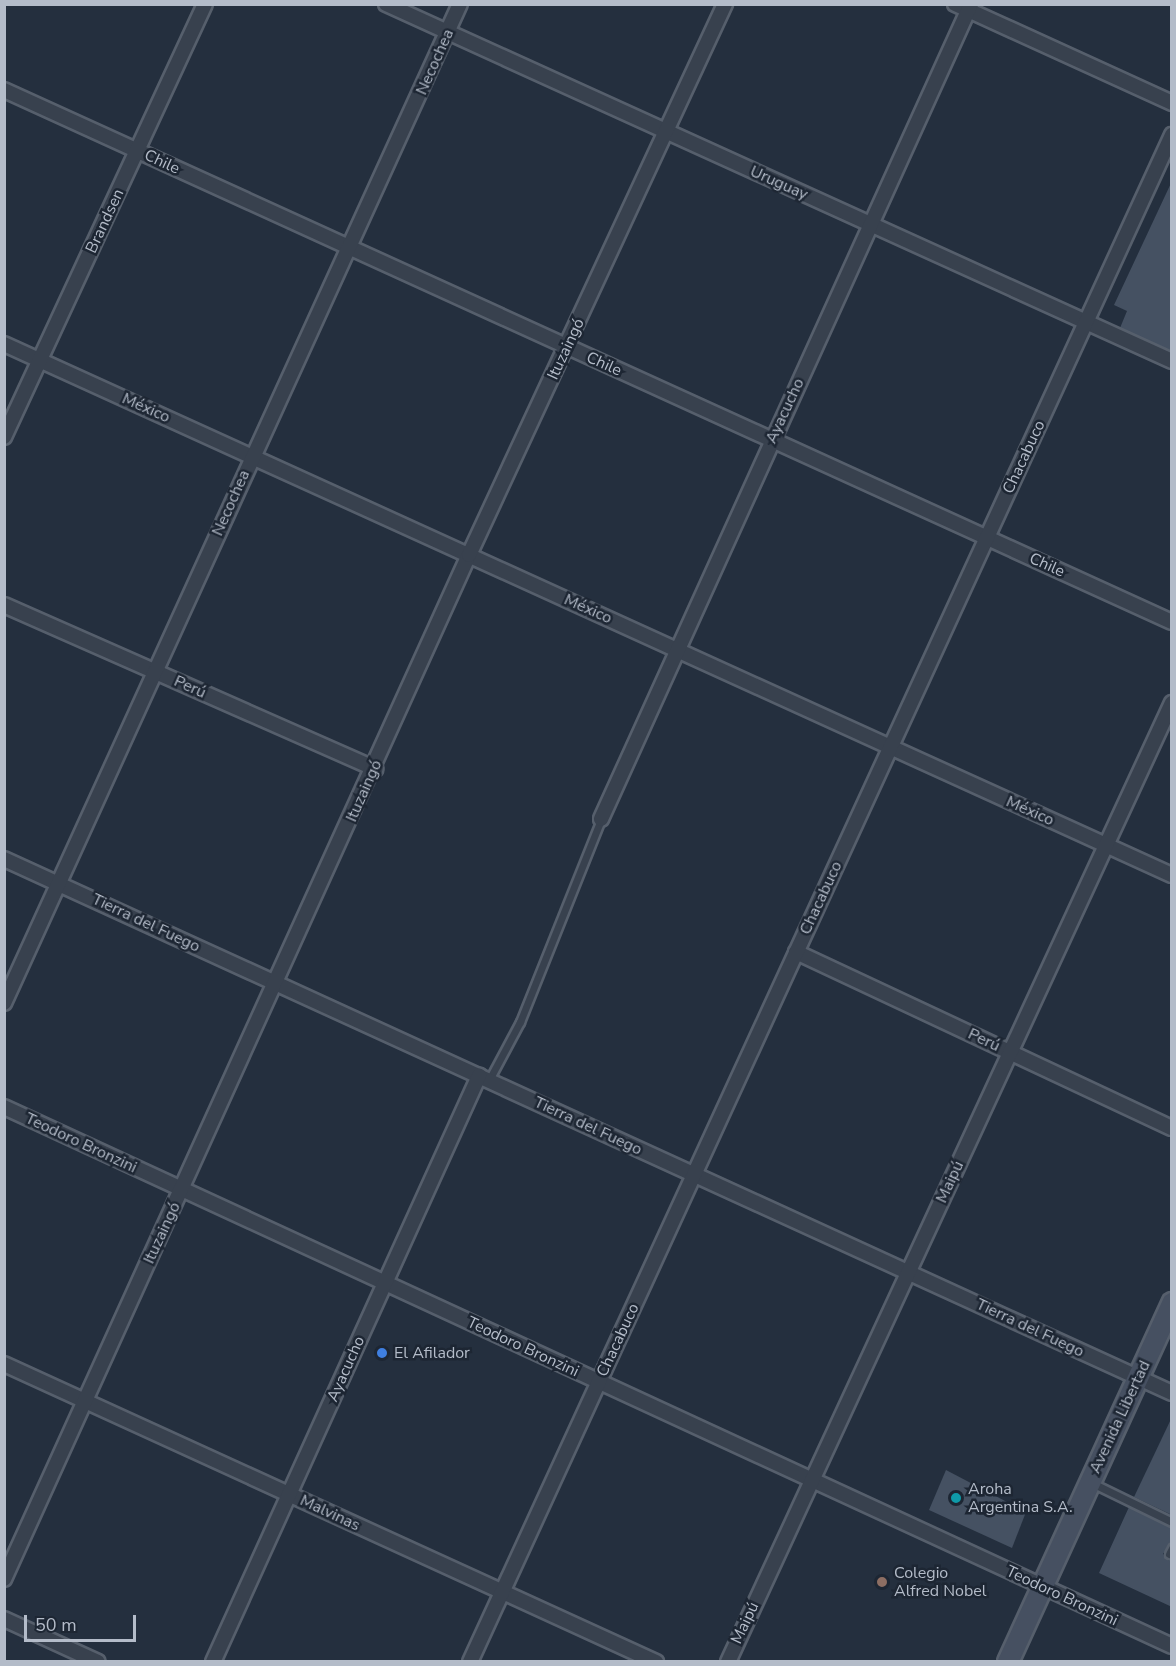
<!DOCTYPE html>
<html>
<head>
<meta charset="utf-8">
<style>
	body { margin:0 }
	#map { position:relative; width:1176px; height:1666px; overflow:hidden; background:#242f3e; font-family:"Nunito Sans",sans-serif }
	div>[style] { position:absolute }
	.building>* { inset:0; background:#455162 }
	.roads { filter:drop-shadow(2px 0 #565f6c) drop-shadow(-2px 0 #565f6c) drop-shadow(0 2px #565f6c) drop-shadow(0 -2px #565f6c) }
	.service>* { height:7px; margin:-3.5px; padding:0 3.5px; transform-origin:3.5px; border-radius:3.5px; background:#38414e }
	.minor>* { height:14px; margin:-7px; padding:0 7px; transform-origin:7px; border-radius:7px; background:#38414e }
	.secondary>* { height:20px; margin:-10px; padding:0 10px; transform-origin:10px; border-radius:10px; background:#465061 }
	.dots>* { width:16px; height:16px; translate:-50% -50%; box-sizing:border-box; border:3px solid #1d2633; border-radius:50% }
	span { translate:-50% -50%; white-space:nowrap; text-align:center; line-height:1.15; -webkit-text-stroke:5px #1d2633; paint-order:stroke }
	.street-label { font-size:16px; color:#b4bcc9 }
	.poi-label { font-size:16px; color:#b4bcc9 }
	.left { translate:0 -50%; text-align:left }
	.frame { position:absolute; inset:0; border:6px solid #b4bcc9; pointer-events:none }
	.scale { position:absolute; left:24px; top:1615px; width:112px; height:27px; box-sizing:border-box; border:3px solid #b4bcc9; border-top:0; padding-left:8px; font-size:18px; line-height:21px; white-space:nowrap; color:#b4bcc9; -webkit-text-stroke:4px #1d2633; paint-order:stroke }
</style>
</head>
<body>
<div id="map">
	<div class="building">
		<div style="clip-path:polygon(1172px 181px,1172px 351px,1120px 328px,1127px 311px,1114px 305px)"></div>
		<div style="clip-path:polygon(1172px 1417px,1172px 1515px,1134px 1497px)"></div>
		<div style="clip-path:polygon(946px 1470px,1026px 1512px,1012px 1548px,929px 1510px)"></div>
		<div style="clip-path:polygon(1129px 1507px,1172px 1528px,1172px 1542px,1163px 1554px,1172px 1559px,1172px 1607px,1099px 1573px)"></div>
	</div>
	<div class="roads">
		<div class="service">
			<div style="left:489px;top:1080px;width:66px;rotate:-61.9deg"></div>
			<div style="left:520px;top:1022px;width:219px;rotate:-68.2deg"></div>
			<div style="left:1092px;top:1483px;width:89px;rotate:26deg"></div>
			<div style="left:1169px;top:1554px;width:7px;rotate:-63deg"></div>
		</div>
		<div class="minor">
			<div style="left:386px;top:4px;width:863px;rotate:24.43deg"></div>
			<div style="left:955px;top:4px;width:239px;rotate:24.5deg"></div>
			<div style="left:4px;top:90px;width:1283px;rotate:24.49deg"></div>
			<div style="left:4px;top:344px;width:1283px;rotate:24.45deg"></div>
			<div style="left:4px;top:437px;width:477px;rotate:-65.1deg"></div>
			<div style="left:4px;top:605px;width:406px;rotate:23.8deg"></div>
			<div style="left:601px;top:819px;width:895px;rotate:-65.58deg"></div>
			<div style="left:4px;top:859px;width:1284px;rotate:24.57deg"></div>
			<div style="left:796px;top:952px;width:415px;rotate:25.1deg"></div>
			<div style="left:4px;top:1003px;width:1098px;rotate:-65.47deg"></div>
			<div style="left:4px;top:1107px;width:1286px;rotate:24.77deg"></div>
			<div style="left:4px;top:1364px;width:717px;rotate:24.56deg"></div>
			<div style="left:4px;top:1579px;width:1125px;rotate:-65.58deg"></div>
			<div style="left:469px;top:555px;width:608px;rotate:-65.08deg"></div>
			<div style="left:4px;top:1619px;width:103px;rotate:24.6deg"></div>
			<div style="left:213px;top:1662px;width:644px;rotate:-65.59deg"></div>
			<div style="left:470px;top:1662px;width:1681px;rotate:-65.31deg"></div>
			<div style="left:728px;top:1662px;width:1057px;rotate:-65.16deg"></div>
		</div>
		<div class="secondary">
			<div style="left:1008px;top:1662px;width:395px;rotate:-65.4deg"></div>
		</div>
	</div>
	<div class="dots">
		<div style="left:382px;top:1353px;background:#3f7fe0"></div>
		<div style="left:956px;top:1498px;background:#0f9aa8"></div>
		<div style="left:882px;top:1582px;background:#8d6e63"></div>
	</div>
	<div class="street-label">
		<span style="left:435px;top:62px;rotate:-66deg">Necochea</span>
		<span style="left:162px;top:162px;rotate:25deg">Chile</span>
		<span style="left:779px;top:183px;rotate:24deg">Uruguay</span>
		<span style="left:105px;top:221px;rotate:-65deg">Brandsen</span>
		<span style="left:566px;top:349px;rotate:-65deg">Ituzaingó</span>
		<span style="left:604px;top:364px;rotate:24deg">Chile</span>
		<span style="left:146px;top:408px;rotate:24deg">México</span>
		<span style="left:785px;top:411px;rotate:-65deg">Ayacucho</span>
		<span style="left:1024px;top:457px;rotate:-65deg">Chacabuco</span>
		<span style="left:231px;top:503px;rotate:-66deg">Necochea</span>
		<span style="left:1047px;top:565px;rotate:24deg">Chile</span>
		<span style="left:588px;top:609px;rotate:24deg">México</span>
		<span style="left:190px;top:687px;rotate:24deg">Perú</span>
		<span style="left:364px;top:791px;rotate:-66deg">Ituzaingó</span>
		<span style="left:1030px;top:811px;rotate:24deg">México</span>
		<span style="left:821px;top:898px;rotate:-65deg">Chacabuco</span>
		<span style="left:146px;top:923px;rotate:25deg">Tierra del Fuego</span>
		<span style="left:984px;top:1040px;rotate:25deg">Perú</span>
		<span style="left:588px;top:1126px;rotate:25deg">Tierra del Fuego</span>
		<span style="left:81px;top:1143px;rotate:25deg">Teodoro Bronzini</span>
		<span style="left:950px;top:1182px;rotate:-65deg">Maipú</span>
		<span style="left:162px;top:1233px;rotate:-65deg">Ituzaingó</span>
		<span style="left:1030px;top:1328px;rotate:25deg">Tierra del Fuego</span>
		<span style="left:618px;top:1340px;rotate:-65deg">Chacabuco</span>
		<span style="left:523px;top:1347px;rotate:25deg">Teodoro Bronzini</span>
		<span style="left:346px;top:1369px;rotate:-66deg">Ayacucho</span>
		<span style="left:1120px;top:1417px;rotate:-65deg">Avenida Libertad</span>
		<span style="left:330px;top:1513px;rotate:25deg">Malvinas</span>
		<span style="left:1062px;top:1596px;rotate:25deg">Teodoro Bronzini</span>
		<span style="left:745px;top:1623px;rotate:-65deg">Maipú</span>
	</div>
	<div class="poi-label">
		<span class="left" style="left:394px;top:1353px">El Afilador</span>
		<span class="left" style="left:968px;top:1498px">Aroha<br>Argentina S.A.</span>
		<span class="left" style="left:894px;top:1582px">Colegio<br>Alfred Nobel</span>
	</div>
	<div class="frame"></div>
	<div class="scale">50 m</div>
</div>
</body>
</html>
